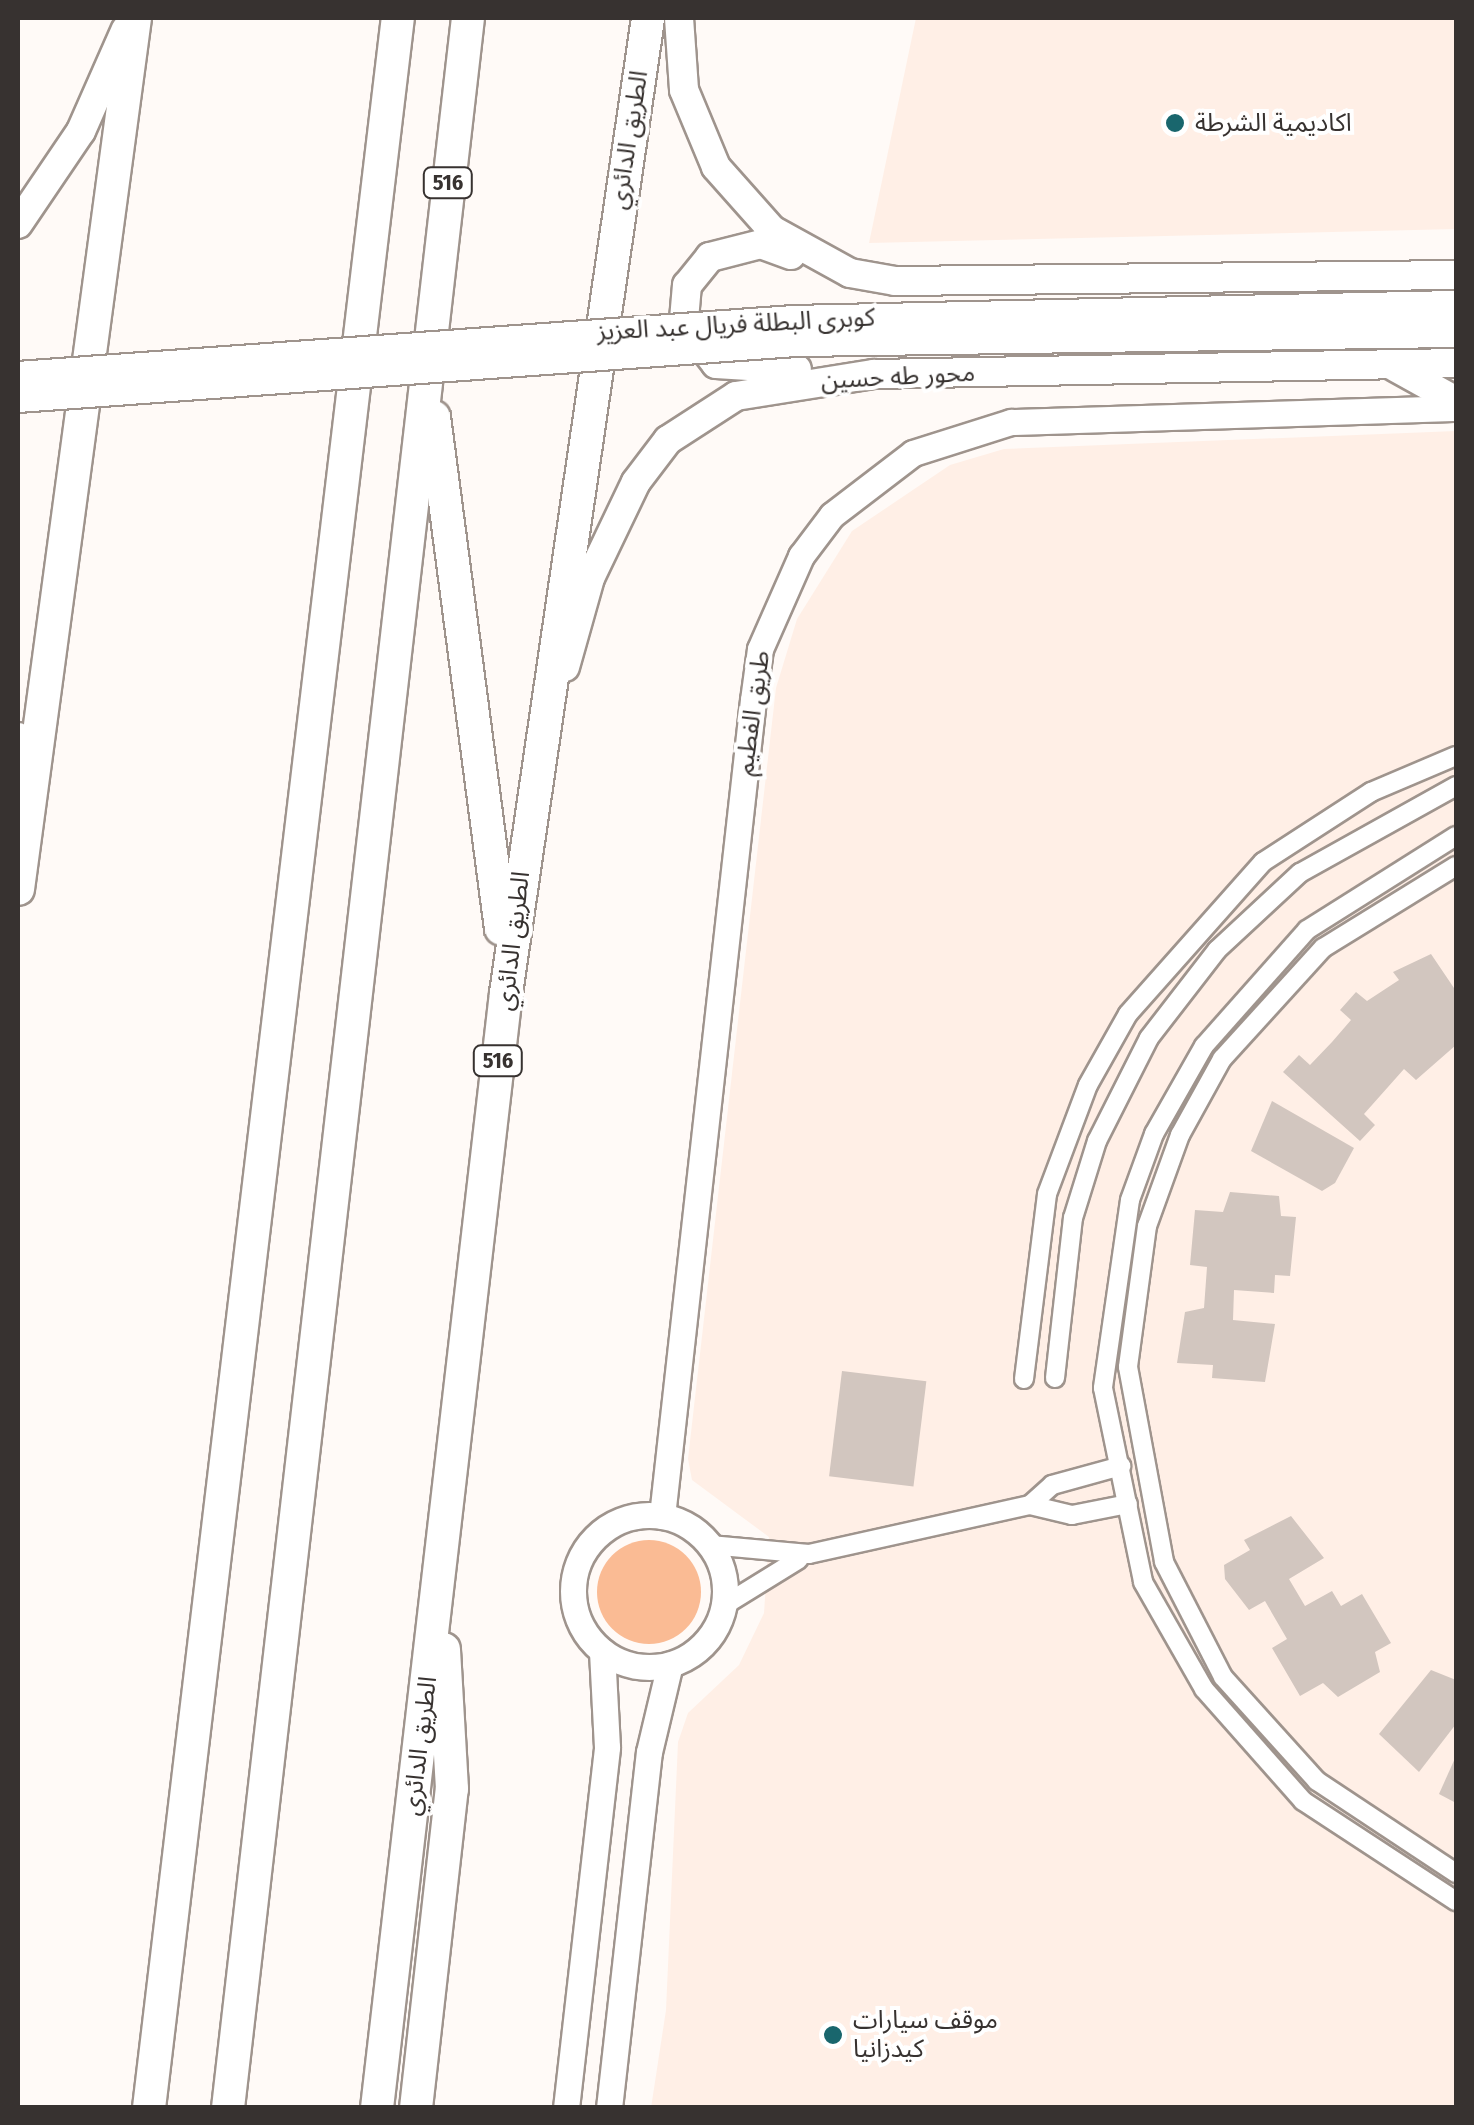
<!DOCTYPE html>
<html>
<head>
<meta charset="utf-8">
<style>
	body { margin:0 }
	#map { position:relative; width:1474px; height:2125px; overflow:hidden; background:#fffaf7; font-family:"Fira Sans Condensed","Noto Sans Arabic",sans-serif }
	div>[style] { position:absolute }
	.built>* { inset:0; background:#ffefe6 }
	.green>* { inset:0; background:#fabb94 }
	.round { border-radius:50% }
	.building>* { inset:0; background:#d2c6bf; transform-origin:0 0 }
	.roads { filter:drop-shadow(2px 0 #9f948d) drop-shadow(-2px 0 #9f948d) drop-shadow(0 2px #9f948d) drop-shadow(0 -2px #9f948d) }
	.street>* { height:18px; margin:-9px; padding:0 9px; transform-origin:9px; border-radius:9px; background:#fff }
	.secondary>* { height:25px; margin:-12.5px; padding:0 12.5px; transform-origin:12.5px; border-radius:12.5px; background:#fff }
	.secondary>.ring { margin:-12.5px; padding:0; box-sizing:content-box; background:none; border:25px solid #fff; border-radius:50% }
	.primary>* { height:28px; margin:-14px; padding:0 14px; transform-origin:14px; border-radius:14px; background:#fff }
	.highway>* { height:32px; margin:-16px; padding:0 16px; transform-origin:16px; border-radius:16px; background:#fff }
	.bridges { filter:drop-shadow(2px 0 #9f948d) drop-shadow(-2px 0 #9f948d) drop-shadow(0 2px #9f948d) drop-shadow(0 -2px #9f948d) }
	.primary-bridge>* { height:28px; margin:-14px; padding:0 14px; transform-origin:14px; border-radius:14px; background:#fff }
	.dots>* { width:28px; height:28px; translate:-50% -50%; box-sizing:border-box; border:5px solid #fff; border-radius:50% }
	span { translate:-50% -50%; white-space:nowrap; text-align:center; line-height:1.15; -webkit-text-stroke:8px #fff; paint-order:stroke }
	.shield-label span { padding:2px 8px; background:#fff; border:2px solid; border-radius:8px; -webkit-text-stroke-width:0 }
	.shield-label { font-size:22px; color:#373230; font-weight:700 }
	.poi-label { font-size:25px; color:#373230 }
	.left { translate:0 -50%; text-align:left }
	.street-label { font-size:25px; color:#373230 }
	.frame { position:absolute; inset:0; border:20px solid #373230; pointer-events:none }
</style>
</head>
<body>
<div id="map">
	<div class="built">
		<div style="clip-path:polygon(916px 18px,1456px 18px,1456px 229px,869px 243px)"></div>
		<div style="clip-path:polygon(1456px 431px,1456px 2107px,651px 2108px,666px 2010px,678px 1742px,688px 1713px,739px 1665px,764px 1613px,769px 1537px,692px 1480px,688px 1459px,776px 688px,797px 619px,852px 531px,950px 465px,1004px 449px)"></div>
	</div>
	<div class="green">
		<div class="round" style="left:597px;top:1540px;width:104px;height:104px"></div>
	</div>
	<div class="building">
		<div style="clip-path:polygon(1431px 954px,1456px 991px,1456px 1045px,1416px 1080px,1404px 1069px,1364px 1114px,1375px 1125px,1360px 1141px,1283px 1072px,1299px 1055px,1310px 1065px,1332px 1042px,1351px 1020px,1340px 1010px,1356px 992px,1367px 1001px,1399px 980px,1393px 972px)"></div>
		<div style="clip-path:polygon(1272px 1101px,1354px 1148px,1335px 1183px,1322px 1191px,1251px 1151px)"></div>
		<div style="clip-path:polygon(1230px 1192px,1279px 1196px,1281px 1216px,1296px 1217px,1290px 1276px,1275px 1275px,1274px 1293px,1234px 1290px,1233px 1320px,1275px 1324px,1265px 1382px,1212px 1378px,1213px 1365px,1177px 1363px,1185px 1312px,1204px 1308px,1207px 1267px,1190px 1265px,1195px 1210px,1223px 1212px)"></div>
		<div style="left:842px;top:1371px;width:85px;height:106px;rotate:7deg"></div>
		<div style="clip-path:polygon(1291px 1516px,1324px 1558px,1289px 1579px,1305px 1606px,1332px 1591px,1341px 1606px,1362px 1594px,1391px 1643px,1375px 1652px,1380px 1672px,1338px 1697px,1323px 1683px,1300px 1696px,1272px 1648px,1287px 1639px,1265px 1601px,1249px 1610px,1225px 1579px,1224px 1565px,1250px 1550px,1244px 1540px)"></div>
		<div style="clip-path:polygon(1431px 1670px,1456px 1680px,1456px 1724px,1419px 1772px,1379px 1734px)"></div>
		<div style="clip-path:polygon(1456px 1756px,1456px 1803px,1439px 1794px)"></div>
	</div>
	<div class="roads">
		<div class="street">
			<div style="left:1456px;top:836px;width:176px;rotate:147.8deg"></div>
			<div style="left:1307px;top:930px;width:155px;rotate:131.6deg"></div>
			<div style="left:1204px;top:1046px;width:101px;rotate:119.6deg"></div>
			<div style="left:1154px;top:1134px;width:70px;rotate:110deg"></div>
			<div style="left:1130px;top:1200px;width:190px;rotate:98.2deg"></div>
			<div style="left:1103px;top:1388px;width:198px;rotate:78.3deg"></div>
			<div style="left:1143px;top:1582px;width:123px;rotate:60.3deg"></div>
			<div style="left:1204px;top:1689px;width:149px;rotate:48.5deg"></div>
			<div style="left:1303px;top:1801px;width:183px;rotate:33.2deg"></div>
			<div style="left:1456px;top:866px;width:156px;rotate:148.3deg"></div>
			<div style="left:1323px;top:948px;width:150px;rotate:132.3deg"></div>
			<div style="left:1222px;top:1059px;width:87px;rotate:118.9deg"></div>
			<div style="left:1180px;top:1135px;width:97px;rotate:109.9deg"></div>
			<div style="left:1147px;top:1226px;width:142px;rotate:97.7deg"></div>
			<div style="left:1128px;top:1367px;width:198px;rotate:79.5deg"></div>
			<div style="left:1164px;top:1562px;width:129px;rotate:62.8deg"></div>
			<div style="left:1223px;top:1677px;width:140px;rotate:47.9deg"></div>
			<div style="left:1317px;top:1781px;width:167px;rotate:33.5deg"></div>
			<div style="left:1055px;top:1378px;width:161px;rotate:-83.6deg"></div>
			<div style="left:1073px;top:1218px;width:81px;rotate:-72.7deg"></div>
			<div style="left:1097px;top:1141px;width:115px;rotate:-63.2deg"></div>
			<div style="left:1149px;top:1038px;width:111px;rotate:-52.3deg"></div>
			<div style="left:1217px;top:950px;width:113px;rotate:-42.9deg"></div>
			<div style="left:1300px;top:873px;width:179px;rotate:-29.1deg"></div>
			<div style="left:1024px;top:1379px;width:186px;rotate:-82.9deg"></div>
			<div style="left:1047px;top:1194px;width:116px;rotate:-69.4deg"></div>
			<div style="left:1088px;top:1085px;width:81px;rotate:-60.6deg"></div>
			<div style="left:1128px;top:1014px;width:203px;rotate:-48.4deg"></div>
			<div style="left:1263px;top:862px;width:129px;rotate:-32.9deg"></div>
			<div style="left:1371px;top:792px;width:92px;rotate:-23deg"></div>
			<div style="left:1030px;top:1505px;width:43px;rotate:13.4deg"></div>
			<div style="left:1072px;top:1515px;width:57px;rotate:-11.1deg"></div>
			<div style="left:710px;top:1545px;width:99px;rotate:5.2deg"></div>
			<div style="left:809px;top:1554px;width:226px;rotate:-12.5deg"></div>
			<div style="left:1030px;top:1505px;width:30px;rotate:-42deg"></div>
			<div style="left:1052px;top:1485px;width:72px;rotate:-15.4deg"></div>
			<div style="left:723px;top:1606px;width:89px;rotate:-31.7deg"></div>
		</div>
		<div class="secondary">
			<div class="ring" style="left:573px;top:1515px;width:127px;height:127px"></div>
			<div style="left:662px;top:1516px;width:821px;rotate:-83.64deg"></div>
			<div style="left:753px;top:700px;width:51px;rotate:-82.2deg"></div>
			<div style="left:760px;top:649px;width:102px;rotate:-66.2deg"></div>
			<div style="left:801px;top:556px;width:51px;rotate:-52.9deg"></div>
			<div style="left:832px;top:515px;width:102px;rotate:-37.4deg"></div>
			<div style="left:913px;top:453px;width:103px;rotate:-17.6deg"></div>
			<div style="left:1011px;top:422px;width:445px;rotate:-1.8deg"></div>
			<div style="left:566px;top:2108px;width:363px;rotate:-83.5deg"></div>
			<div style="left:607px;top:1747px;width:96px;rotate:-93deg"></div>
			<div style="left:609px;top:2108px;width:358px;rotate:-83.6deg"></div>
			<div style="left:649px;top:1752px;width:90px;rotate:-76.6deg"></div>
		</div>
		<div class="primary">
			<div style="left:679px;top:18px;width:72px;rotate:86deg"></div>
			<div style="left:684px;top:90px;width:83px;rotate:67.4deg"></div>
			<div style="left:716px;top:167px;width:84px;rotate:48.4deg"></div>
			<div style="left:772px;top:230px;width:89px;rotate:28.9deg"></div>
			<div style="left:850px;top:273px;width:46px;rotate:10.1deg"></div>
			<div style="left:895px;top:281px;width:561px;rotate:-0.61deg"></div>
			<div style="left:18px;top:224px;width:112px;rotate:-55.9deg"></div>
			<div style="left:81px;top:131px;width:111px;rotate:-66.2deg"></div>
			<div style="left:791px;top:255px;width:32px;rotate:-160deg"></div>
			<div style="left:761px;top:244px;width:53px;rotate:165.7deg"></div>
			<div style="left:710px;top:257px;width:36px;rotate:129deg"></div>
			<div style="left:687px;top:285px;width:38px;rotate:95deg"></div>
			<div style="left:684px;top:323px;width:52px;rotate:52deg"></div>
			<div style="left:716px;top:364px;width:81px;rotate:3.5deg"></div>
			<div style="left:1395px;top:367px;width:70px;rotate:29.1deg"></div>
			<div style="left:565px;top:667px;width:92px;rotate:-74.3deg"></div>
			<div style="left:590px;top:578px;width:106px;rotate:-64.4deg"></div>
			<div style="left:636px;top:482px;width:53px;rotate:-52.7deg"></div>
			<div style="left:668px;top:440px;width:81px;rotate:-32.9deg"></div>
			<div style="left:736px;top:396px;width:140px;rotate:-9.1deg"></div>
			<div style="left:874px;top:374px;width:582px;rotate:-1.08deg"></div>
			<div style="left:18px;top:737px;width:49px;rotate:79.4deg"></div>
		</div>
		<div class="highway">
			<div style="left:434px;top:417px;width:516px;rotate:82.54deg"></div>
			<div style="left:18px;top:889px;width:879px;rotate:-82.35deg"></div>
			<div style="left:149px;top:2108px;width:2105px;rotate:-83.21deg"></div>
			<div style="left:228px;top:2108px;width:2104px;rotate:-83.45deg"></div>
			<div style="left:377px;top:2108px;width:1122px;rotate:-83.4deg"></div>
			<div style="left:506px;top:993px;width:985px;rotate:-81.71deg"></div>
			<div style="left:416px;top:2108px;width:321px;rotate:-83.6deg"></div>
			<div style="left:452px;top:1789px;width:140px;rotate:-93.3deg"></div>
		</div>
	</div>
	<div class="bridges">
		<div class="primary-bridge">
			<div style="left:18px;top:376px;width:777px;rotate:-4.13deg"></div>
			<div style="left:793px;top:320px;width:663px;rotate:-1.3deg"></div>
			<div style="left:18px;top:398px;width:779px;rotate:-4.12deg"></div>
			<div style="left:795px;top:342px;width:661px;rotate:-0.78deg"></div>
		</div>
	</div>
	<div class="dots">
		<div style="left:1175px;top:123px;background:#19666d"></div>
		<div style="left:833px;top:2035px;background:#19666d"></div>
	</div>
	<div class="shield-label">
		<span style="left:448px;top:183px">516</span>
		<span style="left:498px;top:1061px">516</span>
	</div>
	<div class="poi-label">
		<span class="left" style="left:1195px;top:123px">اكاديمية الشرطة</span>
		<span class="left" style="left:853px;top:2035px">موقف سيارات<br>كيدزانيا</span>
	</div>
	<div class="street-label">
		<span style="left:629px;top:140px;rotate:-81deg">الطريق الدائري</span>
		<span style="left:736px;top:325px;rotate:-3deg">كوبرى البطلة فريال عبد العزيز</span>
		<span style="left:898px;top:377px;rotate:-3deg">محور طه حسين</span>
		<span style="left:753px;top:713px;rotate:-82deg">طريق الفطيم</span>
		<span style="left:513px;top:941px;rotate:-83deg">الطريق الدائري</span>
		<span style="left:420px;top:1746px;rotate:-83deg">الطريق الدائري</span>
	</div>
	<div class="frame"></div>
</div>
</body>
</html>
